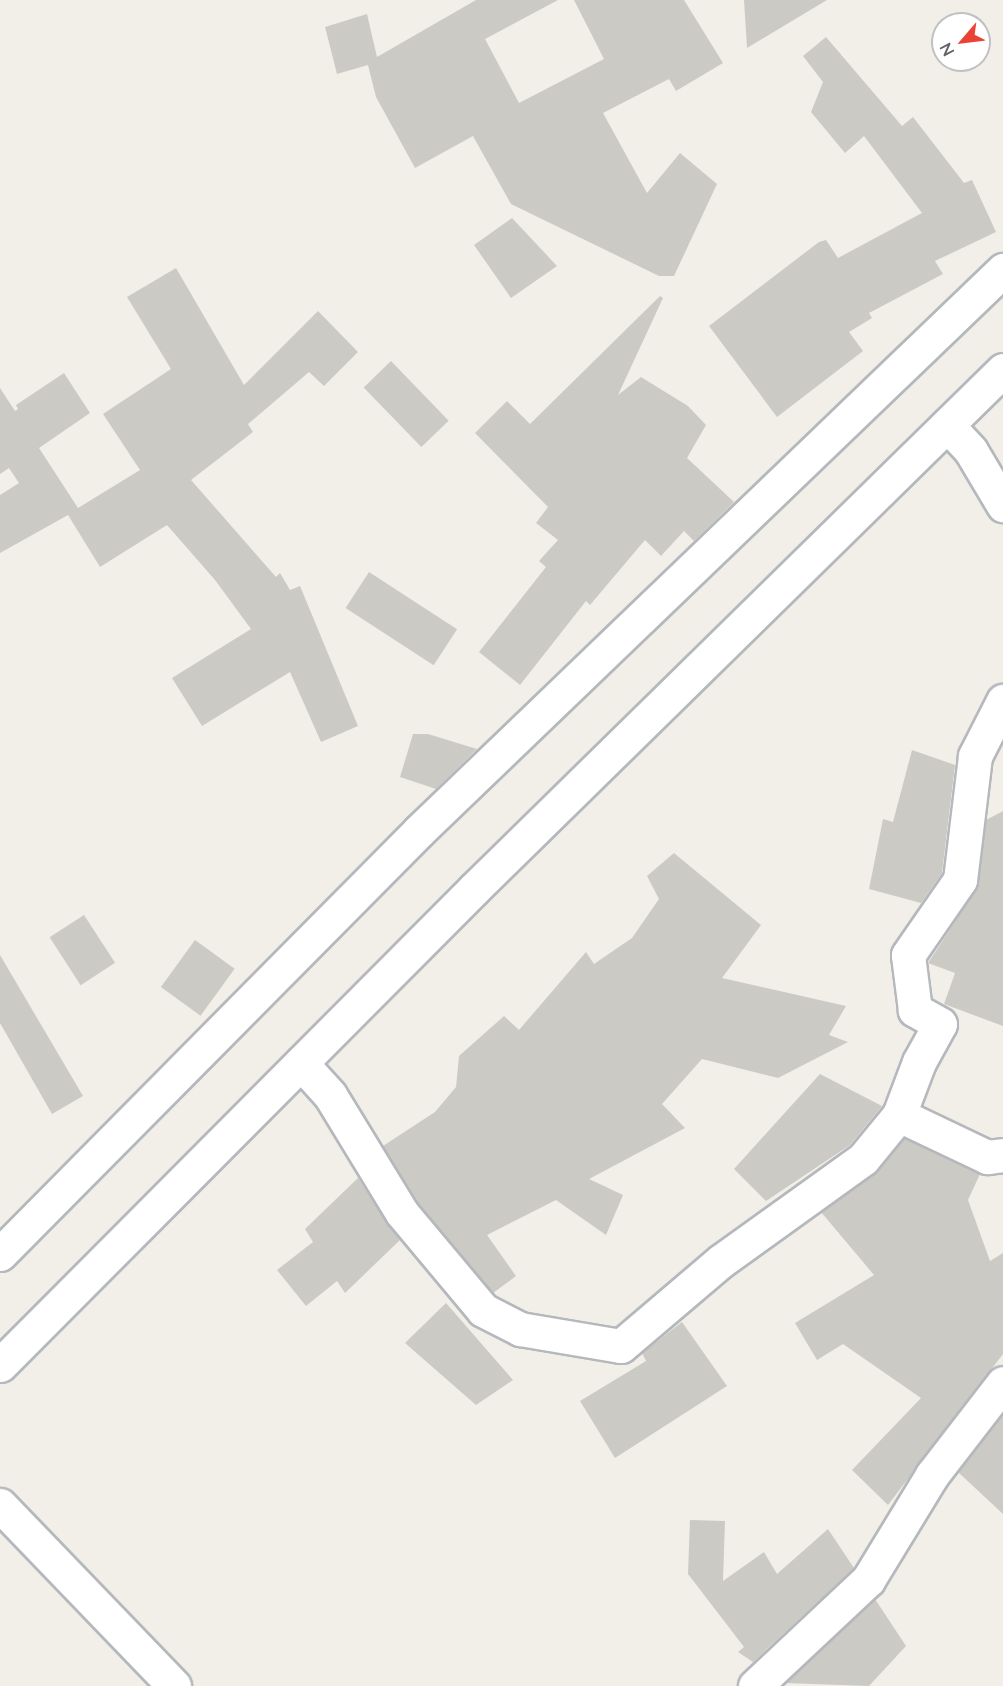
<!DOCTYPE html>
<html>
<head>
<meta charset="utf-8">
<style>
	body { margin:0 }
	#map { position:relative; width:1003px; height:1686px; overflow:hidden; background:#f1efe8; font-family:Lato,sans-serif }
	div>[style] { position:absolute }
	.building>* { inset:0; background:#cccac5; transform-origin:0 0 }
	.roads { filter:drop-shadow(2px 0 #b5b8bc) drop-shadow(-2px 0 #b5b8bc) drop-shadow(0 2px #b5b8bc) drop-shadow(0 -2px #b5b8bc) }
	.minor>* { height:33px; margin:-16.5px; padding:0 16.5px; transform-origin:16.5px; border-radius:16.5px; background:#fff }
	span { translate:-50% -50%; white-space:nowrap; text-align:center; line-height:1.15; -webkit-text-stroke:5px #fff; paint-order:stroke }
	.north { position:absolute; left:931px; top:12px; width:60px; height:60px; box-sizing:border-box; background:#fff; border:2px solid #bfc1c3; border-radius:50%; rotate:242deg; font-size:16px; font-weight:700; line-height:24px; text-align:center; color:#5f6368 }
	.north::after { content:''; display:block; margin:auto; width:21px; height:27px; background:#ea4335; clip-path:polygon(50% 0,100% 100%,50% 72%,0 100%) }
</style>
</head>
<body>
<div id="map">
	<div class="building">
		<div style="clip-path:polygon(476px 0,558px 0,485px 39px,519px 103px,604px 59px,574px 0,684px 0,723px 63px,676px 91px,669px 79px,603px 113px,647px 193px,680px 153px,717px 184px,674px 276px,659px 276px,511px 204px,473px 136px,415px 168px,376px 97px,368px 65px,337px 74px,325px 27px,367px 14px,377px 57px)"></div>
		<div style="clip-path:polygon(744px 0,827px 0,747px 48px)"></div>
		<div style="clip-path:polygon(826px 37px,902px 126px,913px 117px,964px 183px,972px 180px,996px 232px,935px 261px,943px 274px,869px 313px,872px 318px,849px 332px,863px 351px,777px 417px,709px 326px,819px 242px,826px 240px,838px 258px,922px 213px,864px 136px,845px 153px,811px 112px,823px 82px,803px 56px)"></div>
		<div style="clip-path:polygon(512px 218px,557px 266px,511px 298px,474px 245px)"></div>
		<div style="clip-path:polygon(176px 268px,244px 385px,318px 311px,358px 352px,324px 386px,309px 372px,248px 424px,253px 432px,191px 480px,276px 577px,280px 573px,290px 590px,300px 586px,358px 726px,321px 742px,290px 672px,202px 726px,172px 678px,251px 629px,215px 580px,167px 525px,100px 567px,68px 515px,0 553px,0 495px,19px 483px,9px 468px,0 474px,0 388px,15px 411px,18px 409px,16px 405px,64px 373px,90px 413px,39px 448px,78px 508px,140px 470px,103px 414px,171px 369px,127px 297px)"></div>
		<div style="clip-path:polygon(660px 296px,663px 298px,618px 395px,641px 377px,688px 406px,706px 425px,687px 458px,734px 502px,694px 541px,684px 531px,661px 556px,645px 540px,590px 605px,586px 601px,520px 685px,479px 652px,546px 567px,539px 561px,558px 540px,536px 523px,548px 507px,475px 433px,507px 401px,530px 424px)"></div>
		<div style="left:391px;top:361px;width:83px;height:38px;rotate:46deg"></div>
		<div style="left:369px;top:572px;width:105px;height:43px;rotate:33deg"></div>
		<div style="clip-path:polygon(413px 734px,428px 734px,477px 749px,436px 789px,400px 777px)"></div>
		<div style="clip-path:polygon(912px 750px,955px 765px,942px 873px,921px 903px,869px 889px,883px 819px,893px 822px)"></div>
		<div style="clip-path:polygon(1003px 811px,1003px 1026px,944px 1004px,955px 973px,928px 963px,976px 890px,986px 820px)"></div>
		<div style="clip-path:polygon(674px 853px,761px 925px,722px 978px,846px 1006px,829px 1035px,848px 1042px,778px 1078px,702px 1059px,662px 1104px,685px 1128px,589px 1179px,623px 1195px,606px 1235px,556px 1200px,487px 1235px,516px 1276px,493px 1293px,417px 1202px,383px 1146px,435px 1112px,456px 1087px,459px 1056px,504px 1016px,519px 1030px,586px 952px,594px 964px,632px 938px,659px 899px,647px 876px)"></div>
		<div style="left:84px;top:915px;width:57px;height:41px;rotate:57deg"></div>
		<div style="left:195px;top:940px;width:49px;height:58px;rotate:36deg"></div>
		<div style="clip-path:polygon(0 955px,83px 1096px,52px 1114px,0 1023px)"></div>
		<div style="clip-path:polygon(820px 1074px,882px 1106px,850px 1145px,766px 1201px,734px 1169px)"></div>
		<div style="clip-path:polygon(904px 1138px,980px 1174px,968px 1200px,990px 1261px,1003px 1253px,1003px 1354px,888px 1505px,852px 1470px,921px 1398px,843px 1344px,817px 1360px,795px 1323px,874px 1275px,821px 1212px,874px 1174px)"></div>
		<div style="clip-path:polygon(358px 1178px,400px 1240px,345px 1293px,337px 1281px,306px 1306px,277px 1270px,313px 1242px,305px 1229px)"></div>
		<div style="clip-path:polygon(446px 1303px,513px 1380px,476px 1405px,405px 1343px)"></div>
		<div style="clip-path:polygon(682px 1322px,727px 1386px,615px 1458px,580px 1401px,646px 1361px,642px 1353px)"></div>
		<div style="clip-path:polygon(1003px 1414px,1003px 1514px,958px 1472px)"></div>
		<div style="clip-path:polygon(690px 1520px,725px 1521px,723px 1581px,764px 1552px,777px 1574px,828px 1529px,854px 1568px,753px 1662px,738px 1652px,744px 1647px,688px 1574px)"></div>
		<div style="clip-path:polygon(875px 1599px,906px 1646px,869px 1686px,785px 1683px)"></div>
	</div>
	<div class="roads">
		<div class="minor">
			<div style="left:947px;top:425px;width:35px;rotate:47deg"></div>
			<div style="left:971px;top:451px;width:63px;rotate:59.3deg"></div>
			<div style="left:301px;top:1063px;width:43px;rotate:47.8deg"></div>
			<div style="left:330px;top:1095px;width:138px;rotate:58.6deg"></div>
			<div style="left:402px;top:1213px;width:126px;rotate:50.1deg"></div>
			<div style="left:483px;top:1310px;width:42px;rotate:27.2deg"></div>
			<div style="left:520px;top:1329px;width:102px;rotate:9.6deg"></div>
			<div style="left:621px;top:1346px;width:131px;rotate:-40.4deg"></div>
			<div style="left:721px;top:1261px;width:175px;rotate:-35.7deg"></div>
			<div style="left:863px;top:1159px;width:57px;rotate:-50.7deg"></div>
			<div style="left:899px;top:1115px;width:57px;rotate:-69.3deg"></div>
			<div style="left:919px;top:1062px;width:43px;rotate:-61.1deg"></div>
			<div style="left:940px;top:1024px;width:29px;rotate:-151deg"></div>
			<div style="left:915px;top:1010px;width:55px;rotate:-97.3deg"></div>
			<div style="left:908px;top:955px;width:91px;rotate:-55.3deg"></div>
			<div style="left:960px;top:880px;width:125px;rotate:-83.1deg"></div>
			<div style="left:975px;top:756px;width:62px;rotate:-63deg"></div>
			<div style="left:899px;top:1115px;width:98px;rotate:25.5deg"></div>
			<div style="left:987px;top:1157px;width:16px;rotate:-7deg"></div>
			<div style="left:0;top:1254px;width:595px;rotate:-45.27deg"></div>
			<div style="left:419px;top:831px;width:810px;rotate:-43.85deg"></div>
			<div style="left:0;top:1365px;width:672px;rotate:-45.12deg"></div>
			<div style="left:474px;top:889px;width:741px;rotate:-44.45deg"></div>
			<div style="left:0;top:1505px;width:251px;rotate:46.1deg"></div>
			<div style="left:755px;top:1686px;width:155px;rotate:-43.2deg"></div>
			<div style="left:868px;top:1580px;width:123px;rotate:-58.6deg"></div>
			<div style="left:932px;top:1475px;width:116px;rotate:-52.3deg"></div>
		</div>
	</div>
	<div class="north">N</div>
</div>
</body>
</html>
